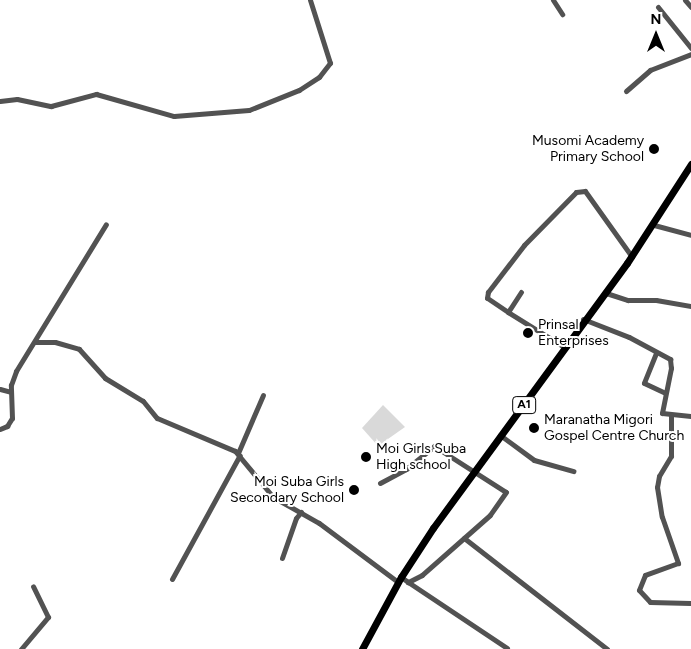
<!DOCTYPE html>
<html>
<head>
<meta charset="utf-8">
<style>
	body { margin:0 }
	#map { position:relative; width:691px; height:649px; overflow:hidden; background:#fff; font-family:Figtree,sans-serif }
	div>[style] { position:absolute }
	.green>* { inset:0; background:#d9d9d9 }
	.minor>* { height:5px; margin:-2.5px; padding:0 2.5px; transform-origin:2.5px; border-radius:2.5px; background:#525252 }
	.highway>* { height:7px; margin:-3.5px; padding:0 3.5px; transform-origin:3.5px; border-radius:3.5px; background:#000 }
	.dots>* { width:14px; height:14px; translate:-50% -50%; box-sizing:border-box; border:2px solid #fff; border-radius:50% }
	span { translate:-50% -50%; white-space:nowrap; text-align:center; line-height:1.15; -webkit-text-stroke:4px #fff; paint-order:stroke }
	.shield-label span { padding:1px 4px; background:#fff; border:1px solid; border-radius:4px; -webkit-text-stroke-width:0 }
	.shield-label { font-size:12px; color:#000; font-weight:700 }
	.poi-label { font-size:14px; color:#000 }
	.right { translate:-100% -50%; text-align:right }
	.left { translate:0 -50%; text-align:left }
	.north { position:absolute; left:631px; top:10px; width:50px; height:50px; -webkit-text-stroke:4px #fff; paint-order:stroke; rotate:0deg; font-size:14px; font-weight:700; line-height:20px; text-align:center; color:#000 }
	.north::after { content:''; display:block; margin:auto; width:18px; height:22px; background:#000; clip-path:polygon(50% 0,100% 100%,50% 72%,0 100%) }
</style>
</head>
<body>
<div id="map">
	<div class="green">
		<div style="clip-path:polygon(383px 405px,405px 427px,378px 446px,362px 428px)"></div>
	</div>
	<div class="minor">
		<div style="left:553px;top:0;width:17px;rotate:57deg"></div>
		<div style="left:685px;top:0;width:9px;rotate:49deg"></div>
		<div style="left:658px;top:7px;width:53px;rotate:51.2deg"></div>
		<div style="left:626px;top:91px;width:32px;rotate:-41deg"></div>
		<div style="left:650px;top:70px;width:44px;rotate:-21.3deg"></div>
		<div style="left:0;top:101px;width:17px;rotate:-7deg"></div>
		<div style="left:17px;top:99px;width:35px;rotate:12deg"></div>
		<div style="left:51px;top:106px;width:47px;rotate:-14.9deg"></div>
		<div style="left:96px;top:94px;width:81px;rotate:15.8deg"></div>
		<div style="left:174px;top:116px;width:75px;rotate:-4.6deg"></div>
		<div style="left:249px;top:110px;width:54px;rotate:-21.8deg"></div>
		<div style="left:299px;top:90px;width:24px;rotate:-33deg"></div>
		<div style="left:319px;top:77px;width:18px;rotate:-52deg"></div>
		<div style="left:330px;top:63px;width:66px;rotate:-107.6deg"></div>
		<div style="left:654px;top:225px;width:38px;rotate:15deg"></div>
		<div style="left:521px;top:292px;width:24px;rotate:123deg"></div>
		<div style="left:508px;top:312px;width:66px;rotate:32deg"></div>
		<div style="left:606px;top:293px;width:23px;rotate:18deg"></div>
		<div style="left:628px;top:300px;width:28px"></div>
		<div style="left:656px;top:300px;width:36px;rotate:10deg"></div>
		<div style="left:508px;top:312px;width:25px;rotate:-146deg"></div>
		<div style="left:487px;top:298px;width:6px;rotate:-81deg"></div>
		<div style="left:488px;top:292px;width:59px;rotate:-52.5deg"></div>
		<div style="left:524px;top:245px;width:74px;rotate:-45.5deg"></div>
		<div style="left:576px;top:192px;width:9px;rotate:-6deg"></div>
		<div style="left:585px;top:191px;width:81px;rotate:54.5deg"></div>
		<div style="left:583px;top:319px;width:49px;rotate:21.4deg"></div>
		<div style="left:629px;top:337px;width:47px;rotate:28.2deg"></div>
		<div style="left:670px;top:359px;width:9px;rotate:84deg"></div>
		<div style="left:671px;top:368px;width:46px;rotate:101.3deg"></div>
		<div style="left:662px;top:413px;width:29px;rotate:6deg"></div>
		<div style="left:35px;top:342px;width:20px"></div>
		<div style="left:55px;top:342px;width:25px;rotate:16deg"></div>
		<div style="left:79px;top:349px;width:39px;rotate:48deg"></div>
		<div style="left:105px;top:378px;width:44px;rotate:31.2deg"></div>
		<div style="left:143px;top:401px;width:22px;rotate:51deg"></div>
		<div style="left:157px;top:418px;width:85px;rotate:22.9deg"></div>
		<div style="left:235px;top:451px;width:60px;rotate:50.4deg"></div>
		<div style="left:273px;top:497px;width:53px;rotate:29.5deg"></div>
		<div style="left:319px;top:523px;width:99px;rotate:36.8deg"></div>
		<div style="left:656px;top:353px;width:32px;rotate:112deg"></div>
		<div style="left:644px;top:383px;width:23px;rotate:25deg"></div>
		<div style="left:0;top:389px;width:11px;rotate:15deg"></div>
		<div style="left:671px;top:415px;width:41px;rotate:90deg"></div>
		<div style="left:671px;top:456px;width:23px;rotate:121deg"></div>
		<div style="left:659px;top:476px;width:11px;rotate:100deg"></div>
		<div style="left:657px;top:487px;width:30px;rotate:81deg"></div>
		<div style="left:662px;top:517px;width:49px;rotate:70.8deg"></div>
		<div style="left:678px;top:563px;width:35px;rotate:160deg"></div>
		<div style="left:645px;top:575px;width:16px;rotate:112deg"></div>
		<div style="left:639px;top:590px;width:16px;rotate:47deg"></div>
		<div style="left:650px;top:602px;width:41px;rotate:1.4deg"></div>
		<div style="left:0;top:429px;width:8px;rotate:-23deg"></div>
		<div style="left:7px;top:426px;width:9px;rotate:-58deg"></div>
		<div style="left:12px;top:418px;width:33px;rotate:-92deg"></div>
		<div style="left:11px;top:385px;width:15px;rotate:-70deg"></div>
		<div style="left:16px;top:371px;width:172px;rotate:-58.5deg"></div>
		<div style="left:500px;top:435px;width:42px;rotate:36.3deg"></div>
		<div style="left:534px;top:460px;width:41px;rotate:15.8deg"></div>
		<div style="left:238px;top:453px;width:63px;rotate:-66.7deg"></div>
		<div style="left:380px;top:483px;width:30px;rotate:-28deg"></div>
		<div style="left:406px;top:469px;width:36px;rotate:-39deg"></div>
		<div style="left:434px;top:446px;width:85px;rotate:32.6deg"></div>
		<div style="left:506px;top:492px;width:28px;rotate:125deg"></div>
		<div style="left:490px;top:515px;width:91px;rotate:138.6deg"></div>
		<div style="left:422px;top:575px;width:16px;rotate:153deg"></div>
		<div style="left:408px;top:582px;width:9px;rotate:-144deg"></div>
		<div style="left:464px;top:538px;width:181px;rotate:37.8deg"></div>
		<div style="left:282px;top:558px;width:42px;rotate:-70.7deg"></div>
		<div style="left:296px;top:518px;width:8px;rotate:-50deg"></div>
		<div style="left:172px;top:579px;width:141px;rotate:-61.3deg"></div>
		<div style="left:408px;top:582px;width:119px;rotate:33.7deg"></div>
		<div style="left:21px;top:649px;width:42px;rotate:-49.8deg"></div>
		<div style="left:48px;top:617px;width:34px;rotate:-116deg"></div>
	</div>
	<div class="highway">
		<div style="left:362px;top:649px;width:82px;rotate:-61.6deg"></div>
		<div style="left:401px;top:577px;width:59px;rotate:-56.9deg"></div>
		<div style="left:433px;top:528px;width:328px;rotate:-53.8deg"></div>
		<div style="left:627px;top:263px;width:118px;rotate:-57.1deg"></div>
	</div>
	<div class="dots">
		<div style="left:654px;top:149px;background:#000"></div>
		<div style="left:528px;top:333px;background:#000"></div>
		<div style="left:534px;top:428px;background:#000"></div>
		<div style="left:366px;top:457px;background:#000"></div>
		<div style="left:354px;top:490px;background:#000"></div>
	</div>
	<div class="shield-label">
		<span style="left:524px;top:405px">A1</span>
	</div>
	<div class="poi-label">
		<span class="right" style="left:644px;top:149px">Musomi Academy<br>Primary School</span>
		<span class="left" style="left:538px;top:333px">Prinsal<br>Enterprises</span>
		<span class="left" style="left:544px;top:428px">Maranatha Migori<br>Gospel Centre Church</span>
		<span class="left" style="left:376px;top:457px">Moi Girls Suba<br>High school</span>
		<span class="right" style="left:344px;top:490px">Moi Suba Girls<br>Secondary School</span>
	</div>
	<div class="north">N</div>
</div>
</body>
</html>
